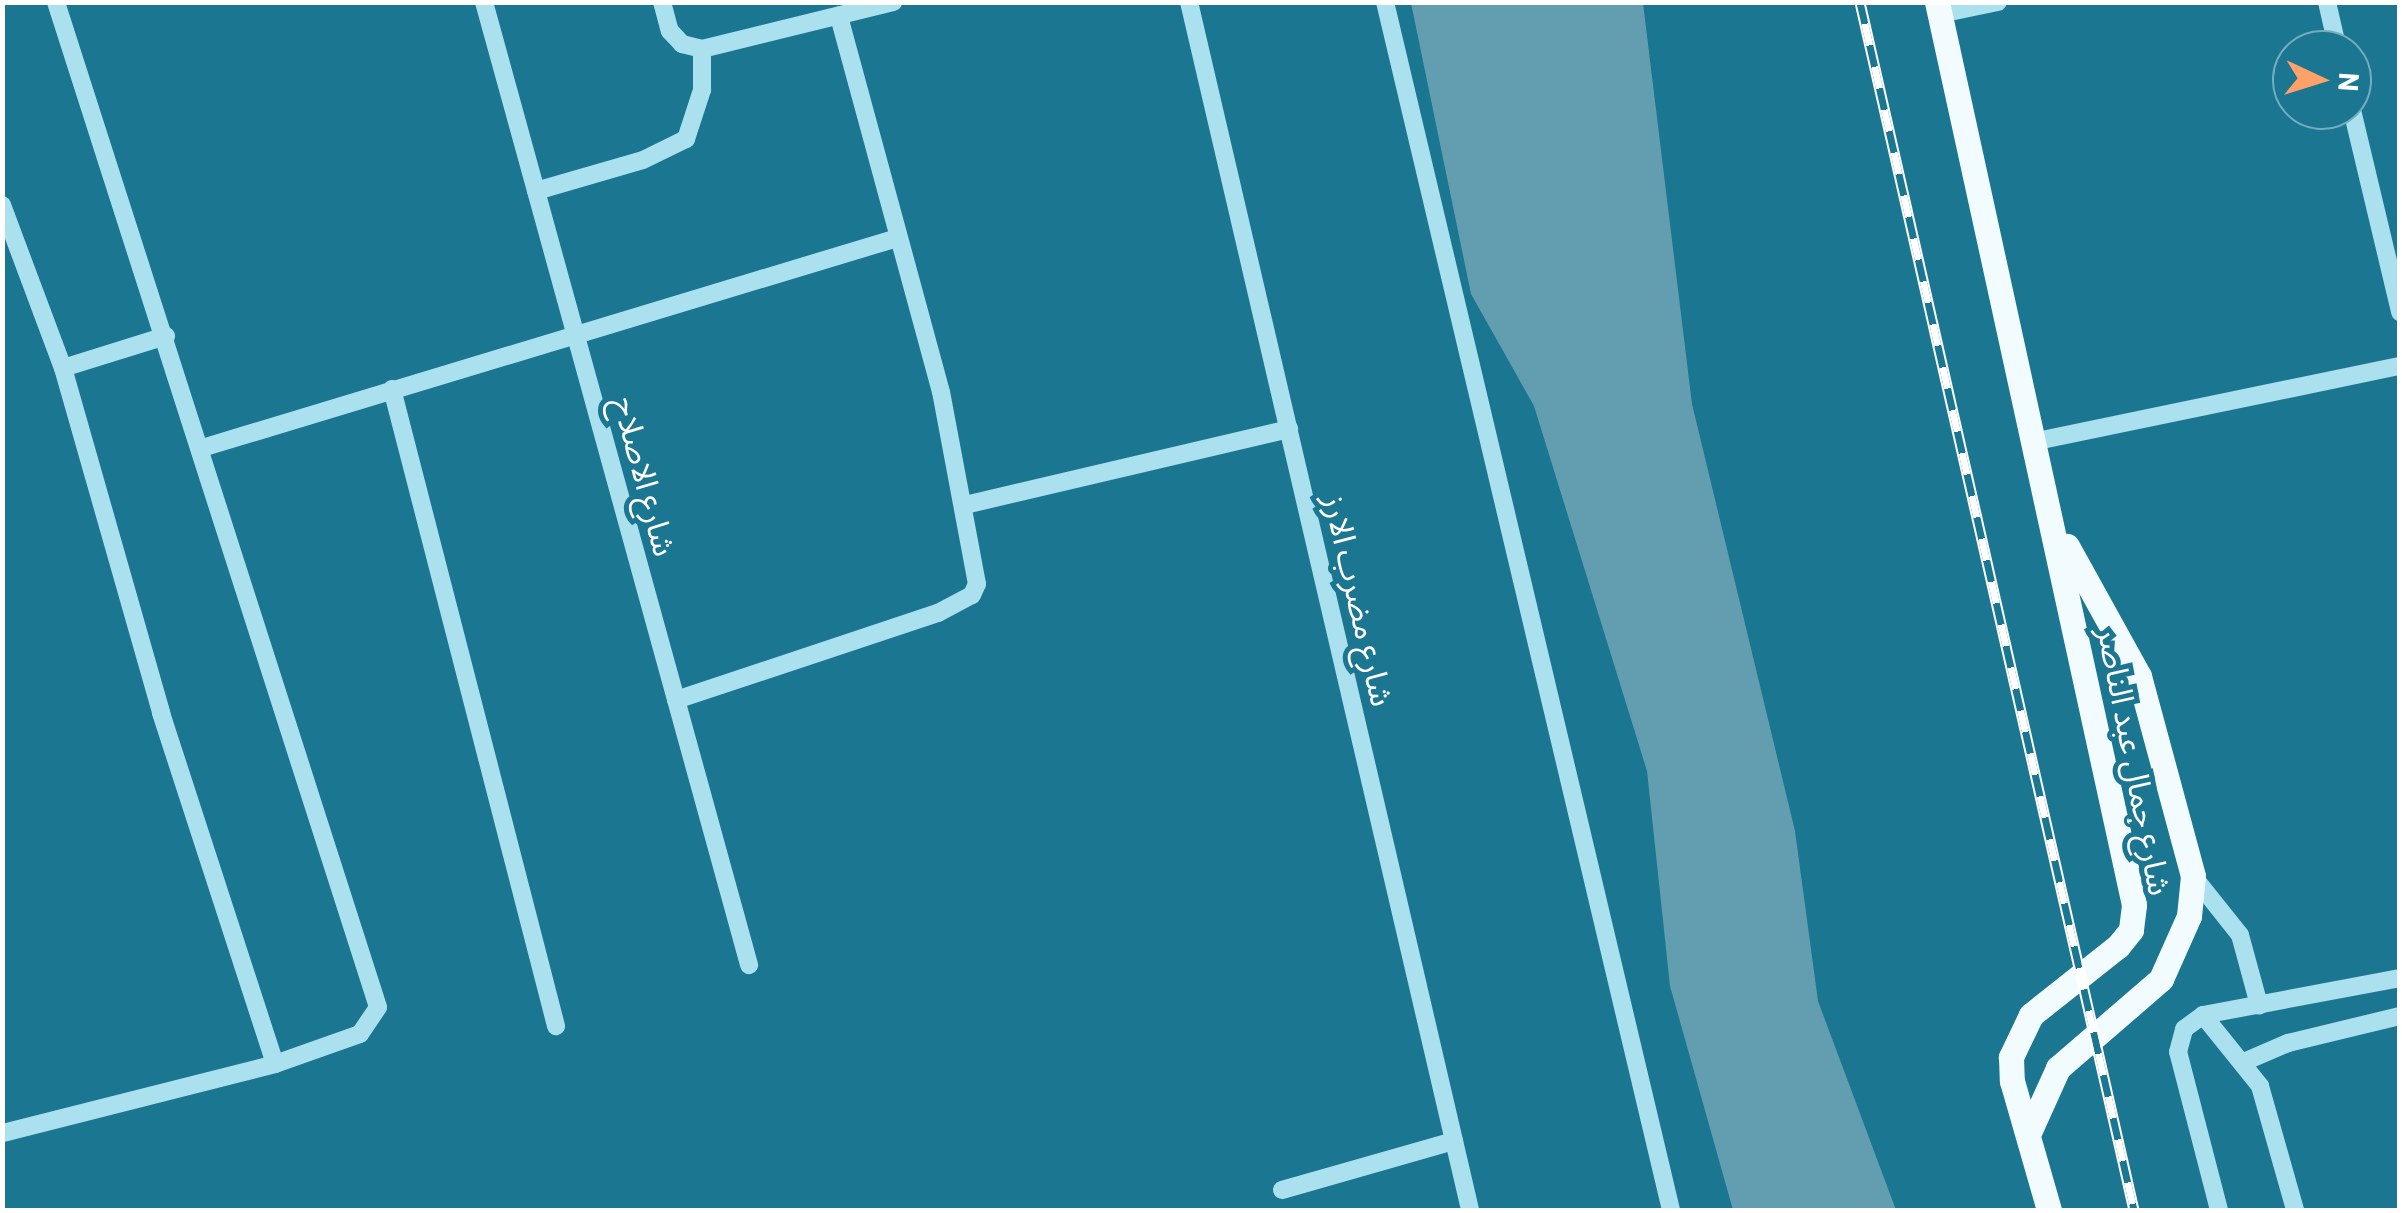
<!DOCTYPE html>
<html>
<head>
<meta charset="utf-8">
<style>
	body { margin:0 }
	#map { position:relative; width:2402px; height:1213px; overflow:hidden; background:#1b7691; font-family:Barlow,"Noto Sans Arabic",sans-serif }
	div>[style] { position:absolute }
	.water>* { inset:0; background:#629eb0 }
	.minor>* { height:18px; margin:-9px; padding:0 9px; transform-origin:9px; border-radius:9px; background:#abe0ef }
	.major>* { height:25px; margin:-12.5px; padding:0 12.5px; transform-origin:12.5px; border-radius:12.5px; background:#f2fcff }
	.rail>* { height:11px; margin-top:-5.5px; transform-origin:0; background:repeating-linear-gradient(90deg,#1b7691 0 22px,#fff 0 44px); box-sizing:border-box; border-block:2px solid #fff }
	span { translate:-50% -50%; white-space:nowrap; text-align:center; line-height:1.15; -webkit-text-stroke:10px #1b7691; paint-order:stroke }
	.street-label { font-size:32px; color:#fff }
	.frame { position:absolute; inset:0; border:5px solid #fff; pointer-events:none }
	.north { position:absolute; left:2272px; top:30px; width:100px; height:100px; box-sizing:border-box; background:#1b7691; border:2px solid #76adbd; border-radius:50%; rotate:94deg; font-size:28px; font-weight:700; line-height:40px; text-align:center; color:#fff }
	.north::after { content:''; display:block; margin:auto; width:35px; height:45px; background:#ffa168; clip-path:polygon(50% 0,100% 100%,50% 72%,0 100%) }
</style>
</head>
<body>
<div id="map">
	<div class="water">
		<div style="clip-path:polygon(1411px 3px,1643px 3px,1692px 404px,1795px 831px,1818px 1001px,1896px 1210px,1733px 1210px,1670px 986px,1647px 771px,1534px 406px,1471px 294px)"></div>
	</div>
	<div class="minor">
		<div style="left:484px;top:2px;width:999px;rotate:74.61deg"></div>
		<div style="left:662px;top:2px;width:30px;rotate:75deg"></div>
		<div style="left:670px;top:31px;width:18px;rotate:47deg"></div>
		<div style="left:682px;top:44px;width:21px;rotate:14deg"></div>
		<div style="left:702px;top:49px;width:197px;rotate:-13.8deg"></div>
		<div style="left:1189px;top:2px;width:1240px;rotate:76.9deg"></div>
		<div style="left:1385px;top:2px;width:1241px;rotate:76.68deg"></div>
		<div style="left:2327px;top:2px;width:49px;rotate:77.1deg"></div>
		<div style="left:1940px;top:14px;width:59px;rotate:-11.7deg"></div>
		<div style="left:2352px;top:110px;width:208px;rotate:76.6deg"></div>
		<div style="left:536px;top:191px;width:111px;rotate:-16.2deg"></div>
		<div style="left:643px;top:160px;width:48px;rotate:-26deg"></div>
		<div style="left:686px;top:139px;width:52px;rotate:-71.9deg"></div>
		<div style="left:702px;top:90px;width:41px;rotate:-90deg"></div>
		<div style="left:2px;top:205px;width:174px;rotate:69.5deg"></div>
		<div style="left:63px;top:368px;width:359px;rotate:74.1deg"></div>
		<div style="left:161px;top:713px;width:369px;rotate:72deg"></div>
		<div style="left:63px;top:368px;width:108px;rotate:-17.3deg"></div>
		<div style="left:392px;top:389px;width:658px;rotate:75.56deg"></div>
		<div style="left:2037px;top:441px;width:371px;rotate:-11.7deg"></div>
		<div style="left:202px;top:448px;width:726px;rotate:-16.81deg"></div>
		<div style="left:965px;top:505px;width:333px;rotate:-13.2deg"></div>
		<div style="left:676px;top:700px;width:276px;rotate:-18.4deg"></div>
		<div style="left:938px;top:613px;width:38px;rotate:-28deg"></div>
		<div style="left:972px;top:595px;width:12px;rotate:-66deg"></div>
		<div style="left:977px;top:584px;width:195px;rotate:-100.6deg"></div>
		<div style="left:941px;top:392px;width:390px;rotate:-105.2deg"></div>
		<div style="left:2193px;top:876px;width:75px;rotate:51.5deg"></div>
		<div style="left:2240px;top:935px;width:73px;rotate:74.8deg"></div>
		<div style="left:2203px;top:1015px;width:91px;rotate:51.2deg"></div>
		<div style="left:2260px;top:1086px;width:129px;rotate:74.2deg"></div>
		<div style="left:2246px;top:1061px;width:46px;rotate:-23.2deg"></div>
		<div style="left:2288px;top:1043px;width:115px;rotate:-13.6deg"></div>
		<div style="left:3px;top:1133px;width:281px;rotate:-14.2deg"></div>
		<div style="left:275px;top:1064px;width:90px;rotate:-19.4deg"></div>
		<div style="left:360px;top:1034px;width:32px;rotate:-56deg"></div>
		<div style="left:378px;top:1007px;width:1055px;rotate:-107.77deg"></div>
		<div style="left:1282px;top:1190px;width:179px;rotate:-15.9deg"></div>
		<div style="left:2219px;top:1210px;width:163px;rotate:-104.5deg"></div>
		<div style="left:2178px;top:1052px;width:24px;rotate:-75deg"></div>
		<div style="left:2184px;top:1029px;width:24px;rotate:-36deg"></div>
		<div style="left:2203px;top:1015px;width:200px;rotate:-10.6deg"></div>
	</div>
	<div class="major">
		<div style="left:1937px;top:2px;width:924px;rotate:77.69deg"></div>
		<div style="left:2134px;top:905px;width:25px;rotate:97deg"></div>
		<div style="left:2131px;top:930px;width:21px;rotate:129deg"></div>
		<div style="left:2118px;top:946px;width:111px;rotate:141.6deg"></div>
		<div style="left:2031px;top:1015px;width:47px;rotate:115.5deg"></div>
		<div style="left:2011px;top:1057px;width:24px;rotate:88deg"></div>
		<div style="left:2012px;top:1081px;width:134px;rotate:74deg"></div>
		<div style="left:2030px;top:1130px;width:68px;rotate:-65.7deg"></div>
		<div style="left:2058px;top:1068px;width:136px;rotate:-40.8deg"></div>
		<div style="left:2161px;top:979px;width:69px;rotate:-66deg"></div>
		<div style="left:2189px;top:916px;width:40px;rotate:-84.3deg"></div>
		<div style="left:2193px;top:876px;width:207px;rotate:-105.1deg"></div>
		<div style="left:2139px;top:676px;width:149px;rotate:-119deg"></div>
	</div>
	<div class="rail">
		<div style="left:1860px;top:2px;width:1239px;rotate:77.22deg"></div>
	</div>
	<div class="street-label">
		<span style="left:646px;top:476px;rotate:75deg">شارع الاصلاح</span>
		<span style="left:1360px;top:600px;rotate:77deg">شارع مضرب الارز</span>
		<span style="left:2136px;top:761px;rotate:79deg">شارع جمال عبد الناصر</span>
	</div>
	<div class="frame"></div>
	<div class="north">N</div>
</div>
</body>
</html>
